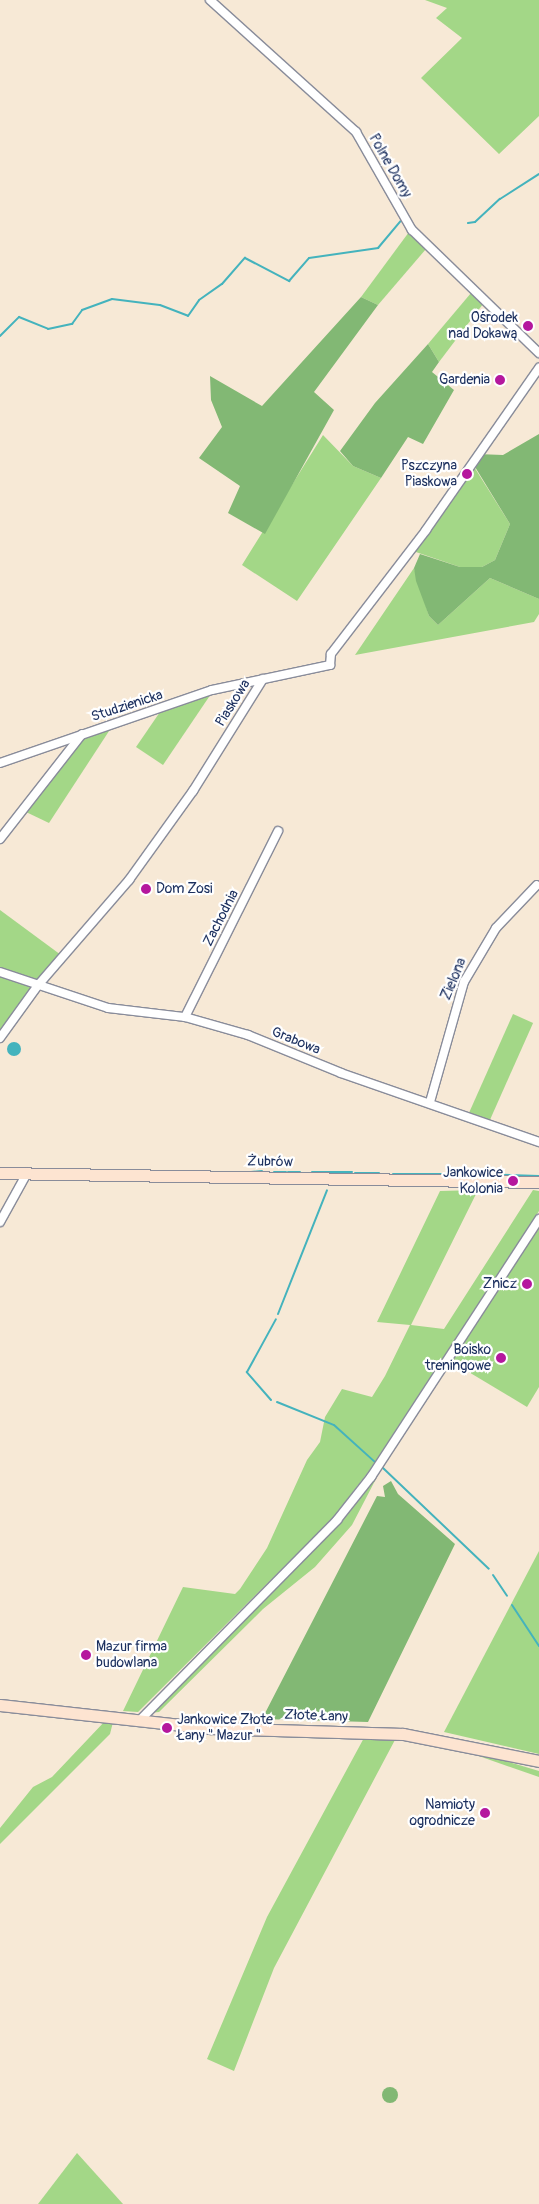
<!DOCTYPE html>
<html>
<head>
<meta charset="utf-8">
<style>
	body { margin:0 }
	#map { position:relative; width:539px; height:2204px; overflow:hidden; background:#f7e9d6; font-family:Pangolin,sans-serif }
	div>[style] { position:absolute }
	.green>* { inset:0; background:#a3d787; transform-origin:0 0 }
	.forest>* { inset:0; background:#82b874 }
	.round { border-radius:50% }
	.water>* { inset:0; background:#44b3bd }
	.stream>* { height:2px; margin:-1px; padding:0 1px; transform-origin:1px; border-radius:1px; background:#44b3bd }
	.roads { filter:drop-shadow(1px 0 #898c9a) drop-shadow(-1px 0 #898c9a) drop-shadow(0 1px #898c9a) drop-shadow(0 -1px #898c9a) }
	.street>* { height:8px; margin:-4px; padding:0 4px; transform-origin:4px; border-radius:4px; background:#fff }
	.secondary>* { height:11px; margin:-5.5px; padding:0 5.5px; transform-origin:5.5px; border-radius:5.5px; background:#fde4d1 }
	.dots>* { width:14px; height:14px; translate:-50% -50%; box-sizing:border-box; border:2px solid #fff; border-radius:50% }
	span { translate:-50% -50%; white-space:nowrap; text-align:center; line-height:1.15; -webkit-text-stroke:4.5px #fff; paint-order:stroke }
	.street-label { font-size:14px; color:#1b2f5e }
	.poi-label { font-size:14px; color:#1b2f5e }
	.right { translate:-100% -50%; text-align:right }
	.left { translate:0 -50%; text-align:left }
</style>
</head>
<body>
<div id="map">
	<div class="green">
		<div style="clip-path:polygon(425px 0,539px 0,539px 116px,499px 154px,421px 78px,462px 38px,436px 18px,447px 8px)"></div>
		<div style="clip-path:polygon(409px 232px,426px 249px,378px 305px,361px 297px)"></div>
		<div style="clip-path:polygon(471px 293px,483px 304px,439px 362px,428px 344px)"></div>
		<div style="clip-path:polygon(323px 435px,353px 466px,381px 478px,297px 601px,242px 565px)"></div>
		<div style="clip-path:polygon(471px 462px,510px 524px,495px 560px,482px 567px,460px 567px,410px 550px)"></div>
		<div style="clip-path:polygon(414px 568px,429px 616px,438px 625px,490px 578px,539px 599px,539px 614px,534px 622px,355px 655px)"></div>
		<div style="clip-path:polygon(213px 691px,163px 765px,136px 747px,160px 712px)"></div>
		<div style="clip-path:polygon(111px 728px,49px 823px,26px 812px,84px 739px)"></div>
		<div style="clip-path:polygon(0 910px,61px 955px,38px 982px,0 969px)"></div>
		<div style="clip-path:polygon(0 974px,35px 985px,0 1035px)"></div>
		<div style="left:513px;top:1014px;width:22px;height:113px;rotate:24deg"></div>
		<div style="clip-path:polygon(478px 1190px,411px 1325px,444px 1329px,533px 1190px,539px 1191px,539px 1211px,369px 1471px,332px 1519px,138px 1712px,123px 1711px,183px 1587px,235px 1594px,240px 1589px,267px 1548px,307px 1460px,320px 1442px,325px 1417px,342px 1389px,372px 1397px,385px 1376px,410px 1325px,377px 1322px,440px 1191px)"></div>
		<div style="clip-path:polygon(539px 1222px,539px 1387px,527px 1407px,452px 1362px)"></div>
		<div style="clip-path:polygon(378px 1475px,352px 1525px,315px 1567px,263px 1609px,159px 1712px,150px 1713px,318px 1546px)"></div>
		<div style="clip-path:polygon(539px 1551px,539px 1754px,444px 1732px)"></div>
		<div style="clip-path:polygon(106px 1720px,113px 1722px,110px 1734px,0 1844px,0 1828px,33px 1787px,52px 1777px)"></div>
		<div style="clip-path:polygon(365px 1736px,396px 1738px,274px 1968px,234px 2071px,207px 2059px,267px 1917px)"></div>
		<div style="clip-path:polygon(479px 1753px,539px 1771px,539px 1777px,473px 1754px)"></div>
		<div style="clip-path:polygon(77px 2153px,123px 2204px,38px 2204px)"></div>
	</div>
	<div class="forest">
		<div style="clip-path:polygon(361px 297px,378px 305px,314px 392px,334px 410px,265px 534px,228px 513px,240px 486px,199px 458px,222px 427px,211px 400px,210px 376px,262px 406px)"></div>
		<div style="clip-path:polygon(428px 344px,439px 362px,432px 372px,454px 390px,423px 444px,408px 437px,381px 478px,353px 466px,340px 451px,375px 403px)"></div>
		<div style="clip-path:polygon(539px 434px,539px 599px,490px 578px,438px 625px,429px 616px,416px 581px,414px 568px,420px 554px,460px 567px,482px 567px,495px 560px,510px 524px,472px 462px,477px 454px,503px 455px)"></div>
		<div style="clip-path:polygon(391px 1481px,398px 1494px,455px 1544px,368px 1722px,262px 1719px,377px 1496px,385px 1497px,383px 1486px)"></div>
		<div class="round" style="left:382px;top:2087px;width:16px;height:16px"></div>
	</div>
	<div class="water">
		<div class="round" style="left:7px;top:1042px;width:14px;height:14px"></div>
	</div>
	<div class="stream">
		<div style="left:468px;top:223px;width:7px;rotate:-8deg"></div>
		<div style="left:475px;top:222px;width:34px;rotate:-43deg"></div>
		<div style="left:500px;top:199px;width:46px;rotate:-32.7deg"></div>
		<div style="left:0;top:336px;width:27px;rotate:-45deg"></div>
		<div style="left:19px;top:317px;width:31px;rotate:22deg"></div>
		<div style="left:48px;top:329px;width:25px;rotate:-12deg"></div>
		<div style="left:72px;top:324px;width:17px;rotate:-54deg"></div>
		<div style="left:82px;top:310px;width:32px;rotate:-20deg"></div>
		<div style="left:112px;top:299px;width:48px;rotate:7.1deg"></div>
		<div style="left:160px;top:305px;width:30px;rotate:21deg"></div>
		<div style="left:188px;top:316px;width:19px;rotate:-55deg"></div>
		<div style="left:199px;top:300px;width:28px;rotate:-35deg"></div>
		<div style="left:222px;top:284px;width:35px;rotate:-49deg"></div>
		<div style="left:245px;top:258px;width:50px;rotate:27.6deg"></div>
		<div style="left:289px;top:281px;width:30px;rotate:-49deg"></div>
		<div style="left:309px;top:258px;width:70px;rotate:-8.2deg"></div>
		<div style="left:378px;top:248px;width:35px;rotate:-50deg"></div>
		<div style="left:251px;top:1172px;width:11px;rotate:-5deg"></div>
		<div style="left:274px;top:1172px;width:12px"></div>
		<div style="left:288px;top:1172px;width:12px"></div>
		<div style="left:312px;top:1172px;width:40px"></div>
		<div style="left:355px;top:1173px;width:24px"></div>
		<div style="left:393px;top:1174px;width:78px"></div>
		<div style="left:478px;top:1174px;width:61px;rotate:1.9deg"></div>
		<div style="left:278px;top:1314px;width:133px;rotate:-68.4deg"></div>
		<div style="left:271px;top:1400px;width:37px;rotate:-131deg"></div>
		<div style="left:247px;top:1372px;width:60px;rotate:-61.3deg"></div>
		<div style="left:277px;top:1402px;width:61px;rotate:22deg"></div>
		<div style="left:334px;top:1425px;width:55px;rotate:42.1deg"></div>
		<div style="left:383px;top:1468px;width:146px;rotate:43.6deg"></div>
		<div style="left:493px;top:1575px;width:25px;rotate:56deg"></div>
		<div style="left:512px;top:1605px;width:49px;rotate:56.6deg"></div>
	</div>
	<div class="roads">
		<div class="street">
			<div style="left:210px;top:0;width:197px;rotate:42.1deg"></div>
			<div style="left:356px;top:132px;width:113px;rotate:60.3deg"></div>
			<div style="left:412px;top:230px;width:177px;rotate:44.1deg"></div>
			<div style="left:0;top:763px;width:224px;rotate:-19deg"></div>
			<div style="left:212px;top:690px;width:121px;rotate:-12deg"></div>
			<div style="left:330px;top:665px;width:11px;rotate:-85deg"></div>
			<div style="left:331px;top:654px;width:156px;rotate:-52.5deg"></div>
			<div style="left:426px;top:530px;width:198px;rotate:-55.1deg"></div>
			<div style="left:0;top:839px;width:133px;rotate:-52deg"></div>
			<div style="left:0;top:972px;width:114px;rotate:18.4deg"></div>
			<div style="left:108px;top:1008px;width:78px;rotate:6.7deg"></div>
			<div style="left:185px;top:1017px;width:66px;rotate:15.9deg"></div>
			<div style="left:248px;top:1035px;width:100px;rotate:22.2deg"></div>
			<div style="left:341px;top:1073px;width:210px;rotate:19.2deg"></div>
			<div style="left:185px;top:1017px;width:208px;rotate:-63.4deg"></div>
			<div style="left:0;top:1038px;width:67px;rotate:-54.2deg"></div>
			<div style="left:39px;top:984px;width:138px;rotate:-49.1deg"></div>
			<div style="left:129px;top:880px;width:110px;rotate:-54.3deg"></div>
			<div style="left:193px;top:791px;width:132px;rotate:-58deg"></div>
			<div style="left:430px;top:1102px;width:125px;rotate:-74.2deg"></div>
			<div style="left:464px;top:982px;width:63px;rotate:-59.3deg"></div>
			<div style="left:496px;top:928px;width:59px;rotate:-46.4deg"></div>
			<div style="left:0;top:1222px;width:56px;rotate:-61.1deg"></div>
			<div style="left:140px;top:1720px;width:281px;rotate:-45.4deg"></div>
			<div style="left:337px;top:1520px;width:55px;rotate:-51.7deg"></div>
			<div style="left:371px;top:1477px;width:308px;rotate:-56.9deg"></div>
		</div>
		<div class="secondary">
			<div style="left:0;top:1173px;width:539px;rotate:0.96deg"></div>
			<div style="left:0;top:1705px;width:211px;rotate:6.3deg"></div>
			<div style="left:210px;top:1728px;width:193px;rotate:1.8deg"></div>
			<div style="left:403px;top:1734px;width:139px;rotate:11.2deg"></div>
		</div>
	</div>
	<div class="dots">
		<div style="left:528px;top:326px;background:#b5179e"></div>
		<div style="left:500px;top:380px;background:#b5179e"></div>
		<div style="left:467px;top:474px;background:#b5179e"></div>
		<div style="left:146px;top:889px;background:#b5179e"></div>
		<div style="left:513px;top:1181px;background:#b5179e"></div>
		<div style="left:527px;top:1284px;background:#b5179e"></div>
		<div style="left:501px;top:1358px;background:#b5179e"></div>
		<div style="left:86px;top:1655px;background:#b5179e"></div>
		<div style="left:167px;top:1728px;background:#b5179e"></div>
		<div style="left:485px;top:1813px;background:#b5179e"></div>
	</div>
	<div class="street-label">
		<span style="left:390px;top:166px;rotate:60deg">Polne Domy</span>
		<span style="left:233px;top:703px;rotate:-58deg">Piaskowa</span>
		<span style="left:127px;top:706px;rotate:-18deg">Studzienicka</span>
		<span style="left:221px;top:918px;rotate:-63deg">Zachodnia</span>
		<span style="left:454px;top:979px;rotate:-67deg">Zielona</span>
		<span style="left:296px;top:1041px;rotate:22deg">Grabowa</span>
		<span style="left:270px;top:1162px;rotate:1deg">Żubrów</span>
		<span style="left:316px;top:1716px;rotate:2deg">Złote Łany</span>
	</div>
	<div class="poi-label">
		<span class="right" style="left:518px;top:326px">Ośrodek<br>nad Dokawą</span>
		<span class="right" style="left:490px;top:380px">Gardenia</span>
		<span class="right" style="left:457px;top:474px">Pszczyna<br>Piaskowa</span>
		<span class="left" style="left:156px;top:889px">Dom Zosi</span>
		<span class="right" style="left:503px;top:1181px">Jankowice<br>Kolonia</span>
		<span class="right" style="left:517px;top:1284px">Znicz</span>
		<span class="right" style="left:491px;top:1358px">Boisko<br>treningowe</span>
		<span class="left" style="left:96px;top:1655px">Mazur firma<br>budowlana</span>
		<span class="left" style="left:177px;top:1728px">Jankowice Złote<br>Łany " Mazur "</span>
		<span class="right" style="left:475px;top:1813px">Namioty<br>ogrodnicze</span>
	</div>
</div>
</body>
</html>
